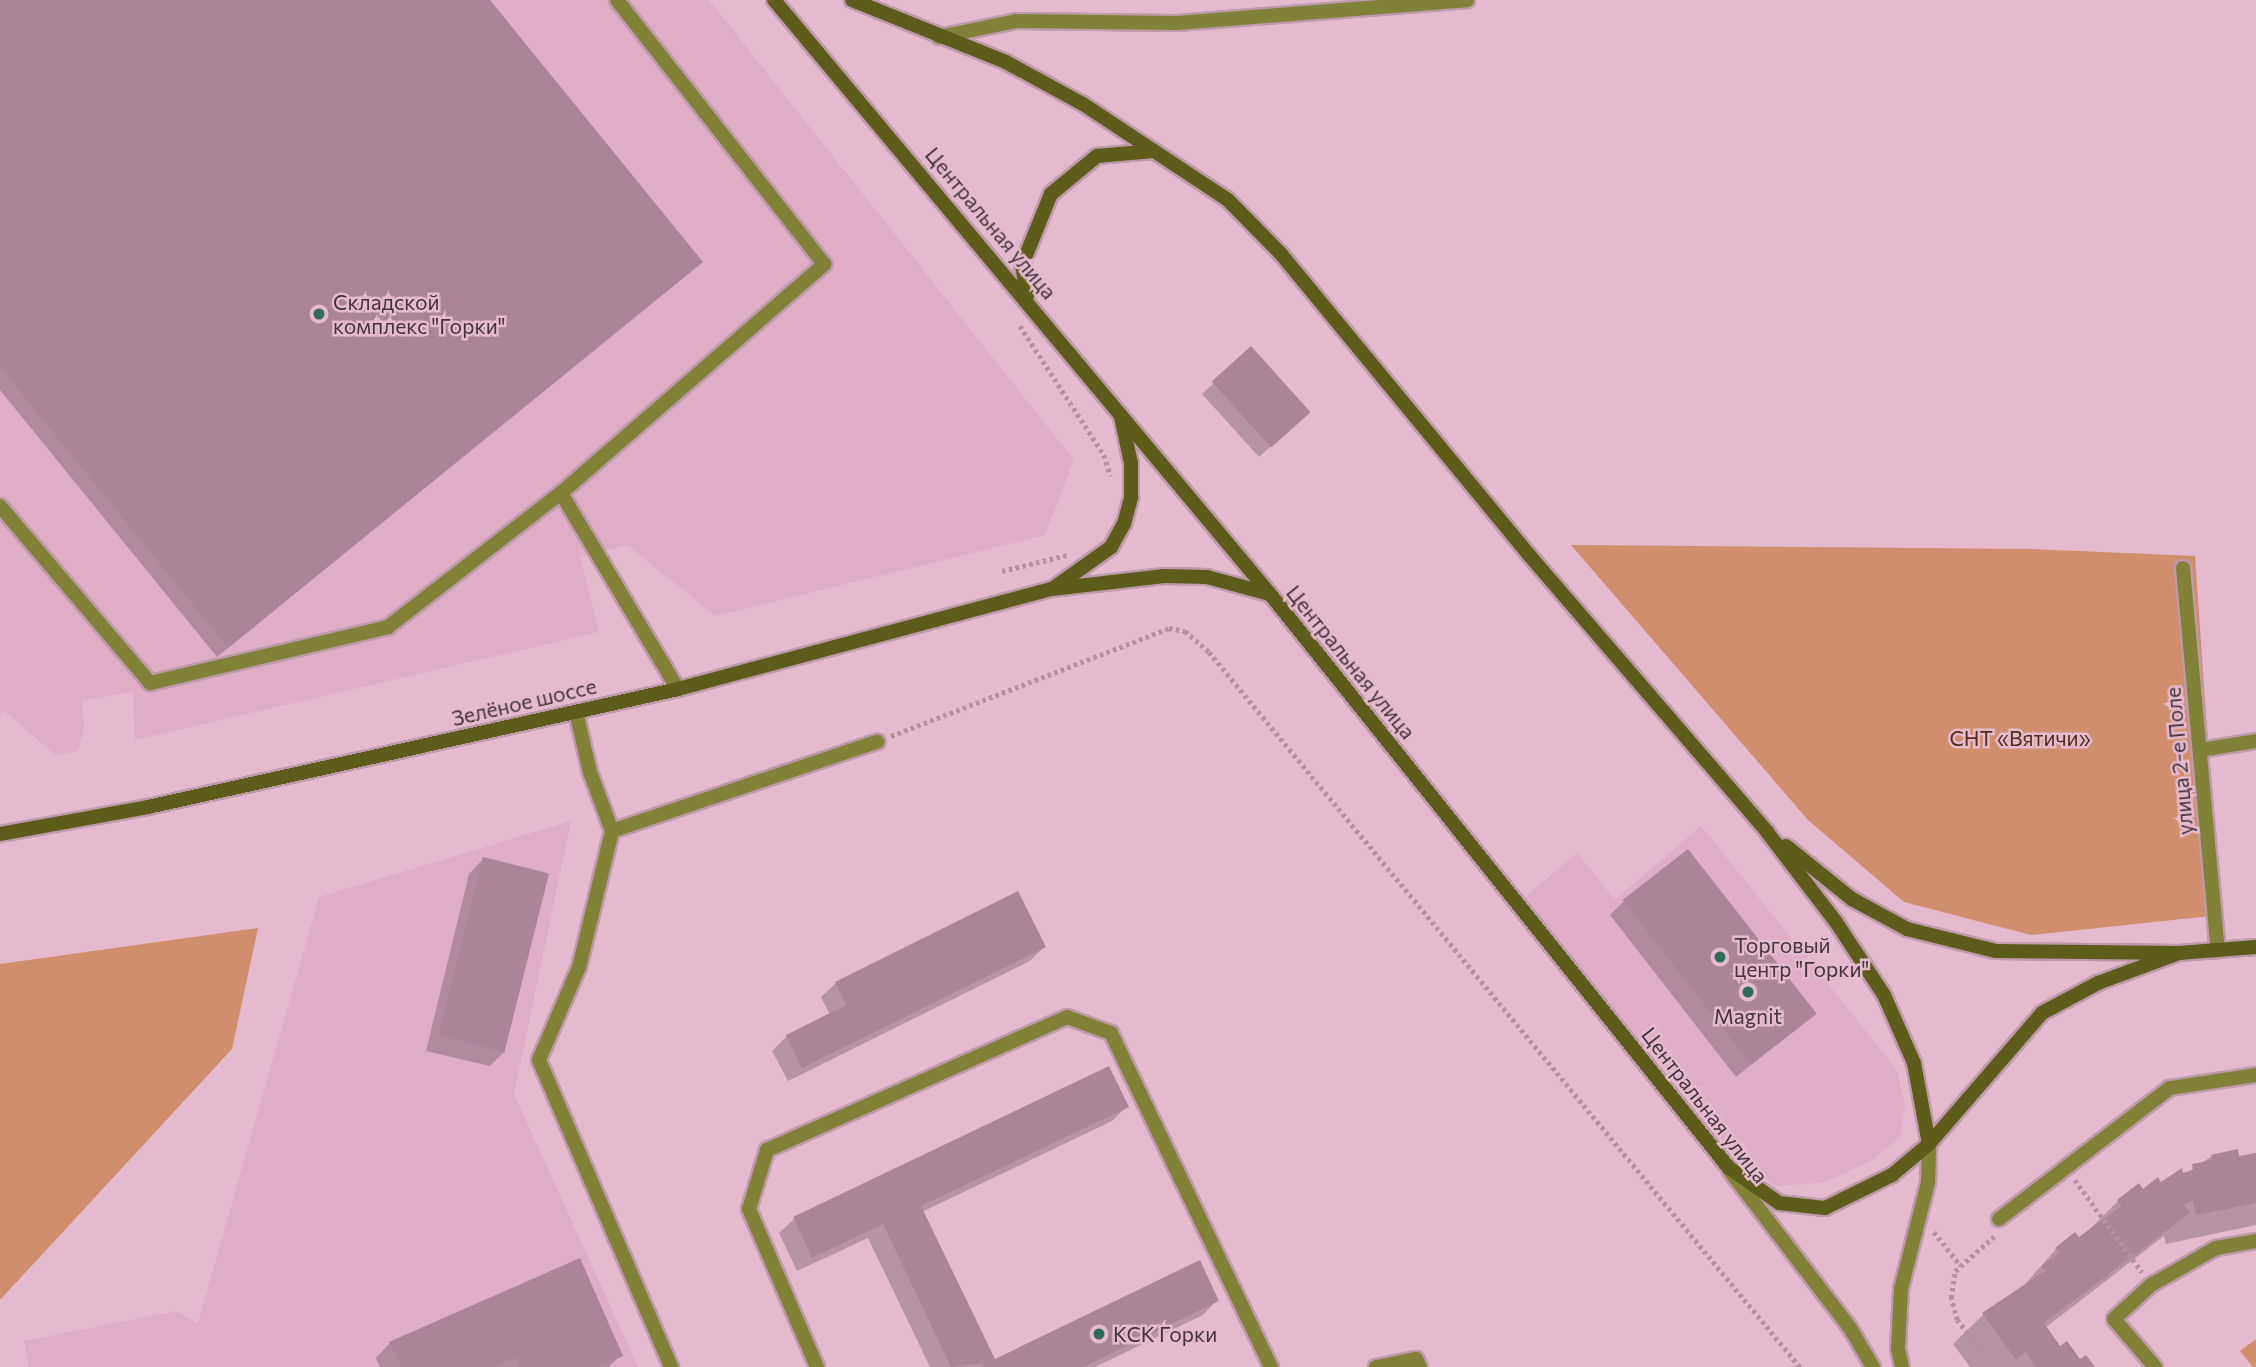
<!DOCTYPE html>
<html>
<head>
<meta charset="utf-8">
<style>
	body { margin:0 }
	#map { position:relative; width:2256px; height:1367px; overflow:hidden; background:#e5bace; font-family:Commissioner,sans-serif }
	div>[style] { position:absolute }
	.built>* { inset:0; background:#dfadc5 }
	.green>* { inset:0; background:#d08e6c }
	.shadow>* { inset:0; background:#0003 }
	.building>* { inset:0; background:#ac8498; transform-origin:0 0 }
	.path>* { height:4.5px; margin-top:-2.25px; transform-origin:0; background:repeating-linear-gradient(90deg,#b491a1 0 3.5px,transparent 0 7px) }
	.roads { filter:drop-shadow(2px 0 #be9aab) drop-shadow(-2px 0 #be9aab) drop-shadow(0 2px #be9aab) drop-shadow(0 -2px #be9aab) }
	.lane>* { height:14px; margin:-7px; padding:0 7px; transform-origin:7px; border-radius:7px; background:#828138 }
	.street>* { height:14px; margin:-7px; padding:0 7px; transform-origin:7px; border-radius:7px; background:#828138 }
	.secondary>* { height:14px; margin:-7px; padding:0 7px; transform-origin:7px; border-radius:7px; background:#5e5c1a }
	.dots>* { width:19px; height:19px; translate:-50% -50%; box-sizing:border-box; border:4px solid #e5bace; border-radius:50% }
	span { translate:-50% -50%; white-space:nowrap; text-align:center; line-height:1.15; -webkit-text-stroke:5px #e5bace; paint-order:stroke }
	.street-label { font-size:21px; color:#44333b }
	.poi-label { font-size:21px; color:#44333b }
	.left { translate:0 -50%; text-align:left }
	.park-label { font-size:21px; color:#562c14 }
</style>
</head>
<body>
<div id="map">
	<div class="built">
		<div style="clip-path:polygon(0 0,709px 0,1074px 460px,1045px 535px,716px 616px,627px 545px,580px 557px,599px 632px,135px 740px,133px 692px,82px 701px,84px 729px,78px 751px,55px 755px,5px 711px,0 715px)"></div>
		<div style="clip-path:polygon(571px 821px,514px 1094px,638px 1367px,29px 1367px,24px 1341px,176px 1311px,198px 1323px,319px 897px)"></div>
		<div style="clip-path:polygon(1701px 826px,1897px 1070px,1905px 1105px,1900px 1137px,1874px 1159px,1823px 1183px,1776px 1186px,1737px 1159px,1524px 898px,1577px 853px,1615px 900px)"></div>
	</div>
	<div class="green">
		<div style="clip-path:polygon(1571px 545px,2032px 549px,2195px 556px,2220px 915px,2031px 935px,1904px 902px,1808px 820px)"></div>
		<div style="clip-path:polygon(258px 928px,232px 1049px,0 1300px,0 964px)"></div>
		<div style="clip-path:polygon(2256px 1339px,2256px 1367px,2253px 1367px,2240px 1351px)"></div>
	</div>
	<div class="shadow">
		<div style="clip-path:polygon(0 0,488px 0,690px 272px,217px 657px,0 390px)"></div>
		<div style="clip-path:polygon(1251px 349px,1297px 423px,1259px 457px,1202px 394px)"></div>
		<div style="clip-path:polygon(483px 859px,505px 1051px,490px 1066px,426px 1051px,469px 874px)"></div>
		<div style="clip-path:polygon(1624px 901px,1814px 1013px,1736px 1077px,1610px 915px)"></div>
		<div style="clip-path:polygon(1044px 947px,1030px 961px,788px 1081px,772px 1051px,787px 1036px,830px 1015px,821px 997px,836px 983px)"></div>
		<div style="clip-path:polygon(1127px 1106px,1112px 1121px,922px 1212px,994px 1362px,1217px 1300px,1203px 1315px,1095px 1367px,930px 1367px,868px 1238px,797px 1271px,779px 1233px,794px 1219px)"></div>
		<div style="clip-path:polygon(2256px 1153px,2256px 1225px,2166px 1244px,2164px 1236px,2045px 1328px,2060px 1349px,2092px 1367px,1970px 1367px,1953px 1344px,1983px 1315px,2020px 1290px,2056px 1249px,2075px 1235px,2079px 1240px,2118px 1201px,2185px 1174px,2212px 1156px,2238px 1158px)"></div>
		<div style="clip-path:polygon(390px 1343px,621px 1355px,609px 1367px,380px 1367px,376px 1358px)"></div>
	</div>
	<div class="building">
		<div style="clip-path:polygon(0 0,490px 0,703px 262px,228px 648px,0 367px)"></div>
		<div style="left:1251px;top:346px;width:89px;height:53px;rotate:48deg"></div>
		<div style="left:1688px;top:849px;width:209px;height:83px;rotate:52deg"></div>
		<div style="left:483px;top:857px;width:68px;height:184px;rotate:14deg"></div>
		<div style="clip-path:polygon(1018px 891px,1046px 947px,802px 1068px,786px 1035px,846px 1005px,835px 982px)"></div>
		<div style="clip-path:polygon(1109px 1066px,1129px 1107px,921px 1206px,995px 1359px,1200px 1260px,1219px 1301px,1083px 1367px,980px 1367px,986px 1363px,951px 1367px,883px 1224px,812px 1258px,793px 1217px)"></div>
		<div style="clip-path:polygon(2238px 1149px,2239px 1156px,2256px 1153px,2256px 1203px,2196px 1215px,2193px 1201px,2184px 1205px,2190px 1213px,2044px 1323px,2060px 1346px,2067px 1341px,2080px 1359px,2086px 1355px,2095px 1367px,2035px 1367px,2026px 1352px,2016px 1360px,1982px 1313px,2045px 1271px,2041px 1266px,2059px 1253px,2055px 1248px,2075px 1232px,2079px 1237px,2121px 1206px,2117px 1200px,2139px 1183px,2143px 1189px,2158px 1177px,2161px 1182px,2182px 1168px,2183px 1173px,2193px 1170px,2192px 1164px,2213px 1160px,2211px 1155px)"></div>
		<div style="clip-path:polygon(580px 1258px,623px 1356px,597px 1367px,520px 1367px,516px 1357px,494px 1367px,401px 1367px,389px 1342px)"></div>
	</div>
	<div class="path">
		<div style="left:1020px;top:326px;width:154px;rotate:56.9deg"></div>
		<div style="left:1104px;top:455px;width:22px;rotate:72deg"></div>
		<div style="left:1002px;top:571px;width:67px;rotate:-13.8deg"></div>
		<div style="left:891px;top:736px;width:298px;rotate:-21.2deg"></div>
		<div style="left:1169px;top:628px;width:16px;rotate:11deg"></div>
		<div style="left:1185px;top:631px;width:32px;rotate:41deg"></div>
		<div style="left:1209px;top:652px;width:928px;rotate:50.42deg"></div>
		<div style="left:2075px;top:1180px;width:114px;rotate:53.9deg"></div>
		<div style="left:1934px;top:1232px;width:43px;rotate:51.5deg"></div>
		<div style="left:1993px;top:1367px;width:59px;rotate:-127.5deg"></div>
		<div style="left:1957px;top:1320px;width:23px;rotate:-105deg"></div>
		<div style="left:1951px;top:1298px;width:27px;rotate:-82deg"></div>
		<div style="left:1955px;top:1271px;width:55px;rotate:-41.3deg"></div>
	</div>
	<div class="roads">
		<div class="lane">
			<div style="left:561px;top:493px;width:228px;rotate:59.2deg"></div>
			<div style="left:0;top:506px;width:232px;rotate:49.7deg"></div>
			<div style="left:150px;top:683px;width:244px;rotate:-13.2deg"></div>
			<div style="left:388px;top:627px;width:219px;rotate:-37.8deg"></div>
			<div style="left:561px;top:493px;width:349px;rotate:-41deg"></div>
			<div style="left:824px;top:264px;width:335px;rotate:-128.1deg"></div>
			<div style="left:576px;top:712px;width:62px;rotate:76.9deg"></div>
			<div style="left:590px;top:772px;width:63px;rotate:69.6deg"></div>
			<div style="left:612px;top:831px;width:140px;rotate:103.6deg"></div>
			<div style="left:579px;top:967px;width:101px;rotate:113.3deg"></div>
			<div style="left:539px;top:1060px;width:334px;rotate:66.7deg"></div>
			<div style="left:2200px;top:750px;width:57px;rotate:-9.1deg"></div>
			<div style="left:612px;top:831px;width:280px;rotate:-18.6deg"></div>
			<div style="left:1999px;top:1219px;width:215px;rotate:-37.5deg"></div>
			<div style="left:2170px;top:1088px;width:87px;rotate:-8.6deg"></div>
			<div style="left:817px;top:1367px;width:172px;rotate:-113.3deg"></div>
			<div style="left:749px;top:1209px;width:62px;rotate:-73deg"></div>
			<div style="left:767px;top:1150px;width:328px;rotate:-23.9deg"></div>
			<div style="left:1067px;top:1017px;width:47px;rotate:20deg"></div>
			<div style="left:1111px;top:1033px;width:370px;rotate:64.4deg"></div>
			<div style="left:1376px;top:1367px;width:41px;rotate:-11.3deg"></div>
			<div style="left:1416px;top:1359px;width:9px;rotate:63deg"></div>
			<div style="left:2155px;top:1367px;width:63px;rotate:-130.5deg"></div>
			<div style="left:2114px;top:1319px;width:50px;rotate:-42.6deg"></div>
			<div style="left:2151px;top:1285px;width:75px;rotate:-29.6deg"></div>
			<div style="left:2216px;top:1248px;width:41px;rotate:-9.9deg"></div>
		</div>
		<div class="street">
			<div style="left:939px;top:37px;width:79px;rotate:-11.7deg"></div>
			<div style="left:1016px;top:21px;width:161px;rotate:0.7deg"></div>
			<div style="left:1177px;top:23px;width:291px;rotate:-4.5deg"></div>
			<div style="left:2183px;top:568px;width:384px;rotate:84.8deg"></div>
			<div style="left:1730px;top:1171px;width:198px;rotate:52.6deg"></div>
			<div style="left:1850px;top:1328px;width:45px;rotate:59.5deg"></div>
			<div style="left:1902px;top:1367px;width:19px;rotate:-102deg"></div>
			<div style="left:1898px;top:1348px;width:59px;rotate:-87.1deg"></div>
			<div style="left:1901px;top:1289px;width:110px;rotate:-75.8deg"></div>
			<div style="left:1928px;top:1182px;width:38px;rotate:-88deg"></div>
		</div>
		<div class="secondary">
			<div style="left:774px;top:0;width:774px;rotate:50.14deg"></div>
			<div style="left:1270px;top:594px;width:734px;rotate:51.36deg"></div>
			<div style="left:1728px;top:1167px;width:62px;rotate:35.2deg"></div>
			<div style="left:1779px;top:1203px;width:46px;rotate:6.2deg"></div>
			<div style="left:1825px;top:1208px;width:75px;rotate:-26.2deg"></div>
			<div style="left:1892px;top:1175px;width:48px;rotate:-40deg"></div>
			<div style="left:1929px;top:1144px;width:173px;rotate:-49.2deg"></div>
			<div style="left:2042px;top:1013px;width:64px;rotate:-28.2deg"></div>
			<div style="left:2098px;top:983px;width:86px;rotate:-20.3deg"></div>
			<div style="left:852px;top:0;width:164px;rotate:21.9deg"></div>
			<div style="left:1004px;top:61px;width:90px;rotate:28.6deg"></div>
			<div style="left:1083px;top:104px;width:174px;rotate:33.5deg"></div>
			<div style="left:1228px;top:200px;width:76px;rotate:45.5deg"></div>
			<div style="left:1281px;top:254px;width:391px;rotate:50.5deg"></div>
			<div style="left:1530px;top:556px;width:364px;rotate:49.3deg"></div>
			<div style="left:1767px;top:832px;width:113px;rotate:52.5deg"></div>
			<div style="left:1836px;top:922px;width:87px;rotate:56.7deg"></div>
			<div style="left:1884px;top:995px;width:74px;rotate:66.2deg"></div>
			<div style="left:1914px;top:1063px;width:82px;rotate:79.5deg"></div>
			<div style="left:1027px;top:296px;width:31px;rotate:-99deg"></div>
			<div style="left:1022px;top:265px;width:77px;rotate:-67.8deg"></div>
			<div style="left:1051px;top:194px;width:60px;rotate:-39.6deg"></div>
			<div style="left:1097px;top:156px;width:57px;rotate:-5deg"></div>
			<div style="left:1055px;top:587px;width:69px;rotate:-35.5deg"></div>
			<div style="left:1111px;top:547px;width:26px;rotate:-61deg"></div>
			<div style="left:1124px;top:524px;width:28px;rotate:-75deg"></div>
			<div style="left:1131px;top:497px;width:34px;rotate:-90deg"></div>
			<div style="left:1131px;top:463px;width:47px;rotate:-102.3deg"></div>
			<div style="left:0;top:834px;width:150px;rotate:-10.3deg"></div>
			<div style="left:148px;top:807px;width:543px;rotate:-12.55deg"></div>
			<div style="left:678px;top:689px;width:387px;rotate:-15deg"></div>
			<div style="left:1052px;top:589px;width:113px;rotate:-6.6deg"></div>
			<div style="left:1164px;top:576px;width:43px;rotate:1.3deg"></div>
			<div style="left:1207px;top:577px;width:65px;rotate:15.1deg"></div>
			<div style="left:1786px;top:846px;width:85px;rotate:38.8deg"></div>
			<div style="left:1852px;top:899px;width:63px;rotate:28.6deg"></div>
			<div style="left:1907px;top:929px;width:92px;rotate:13.9deg"></div>
			<div style="left:1996px;top:951px;width:183px;rotate:0.6deg"></div>
			<div style="left:2179px;top:953px;width:77px;rotate:-4.5deg"></div>
		</div>
	</div>
	<div class="dots">
		<div style="left:319px;top:314px;background:#2f6b56"></div>
		<div style="left:1720px;top:957px;background:#2f6b56"></div>
		<div style="left:1748px;top:992px;background:#2f6b56"></div>
		<div style="left:1099px;top:1334px;background:#2f6b56"></div>
	</div>
	<div class="street-label">
		<span style="left:991px;top:223px;rotate:50deg">Центральная улица</span>
		<span style="left:1351px;top:662px;rotate:51deg">Центральная улица</span>
		<span style="left:524px;top:702px;rotate:-13deg">Зелёное шоссе</span>
		<span style="left:2179px;top:761px;rotate:-95deg">улица 2-е Поле</span>
		<span style="left:1705px;top:1105px;rotate:52deg">Центральная улица</span>
	</div>
	<div class="poi-label">
		<span class="left" style="left:333px;top:314px">Складской<br>комплекс "Горки"</span>
		<span class="left" style="left:1734px;top:957px">Торговый<br>центр "Горки"</span>
		<span style="left:1748px;top:1016px">Magnit</span>
		<span class="left" style="left:1113px;top:1334px">КСК Горки</span>
	</div>
	<div class="park-label">
		<span style="left:2020px;top:738px">СНТ «Вятичи»</span>
	</div>
</div>
</body>
</html>
